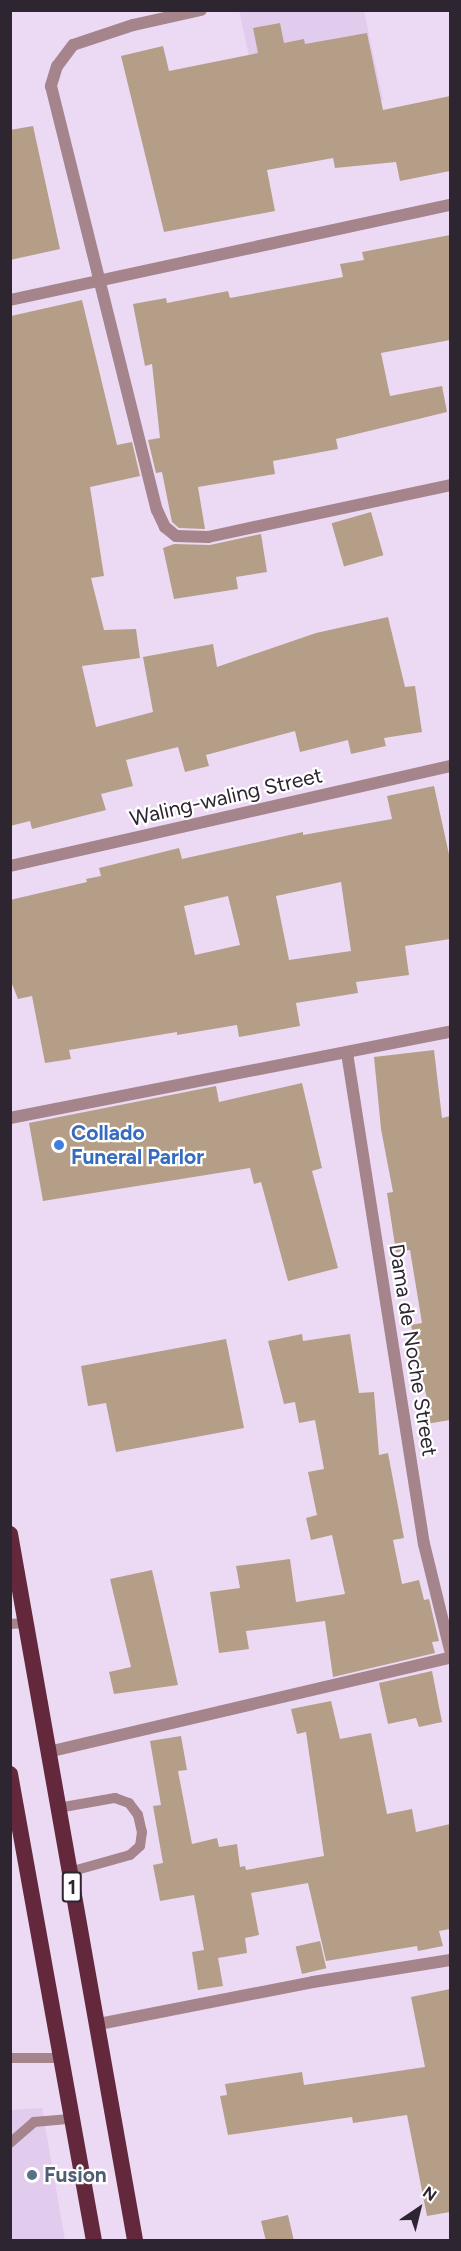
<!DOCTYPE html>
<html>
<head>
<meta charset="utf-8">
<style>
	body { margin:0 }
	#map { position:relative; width:461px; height:2251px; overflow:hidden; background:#ecdaf5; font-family:Figtree,sans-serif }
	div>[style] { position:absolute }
	.built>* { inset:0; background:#e2ccee }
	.building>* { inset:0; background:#b49e87; transform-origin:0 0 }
	.service>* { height:10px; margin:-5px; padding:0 5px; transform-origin:5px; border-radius:5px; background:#a5848c }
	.minor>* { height:12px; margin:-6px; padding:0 6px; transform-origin:6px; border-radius:6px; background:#a5848c }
	.trunk>* { height:16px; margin:-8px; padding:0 8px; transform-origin:8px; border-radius:8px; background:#63283c }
	.dots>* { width:16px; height:16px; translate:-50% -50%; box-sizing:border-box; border:3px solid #fff; border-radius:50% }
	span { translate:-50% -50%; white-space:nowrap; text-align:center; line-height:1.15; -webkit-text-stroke:4.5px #fff; paint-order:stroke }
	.shield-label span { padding:2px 4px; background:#fff; border:2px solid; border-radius:4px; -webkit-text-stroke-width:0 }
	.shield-label { font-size:20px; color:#2d2631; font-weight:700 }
	.street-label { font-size:21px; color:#2d2631 }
	.shop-label { font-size:21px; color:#366cbe; font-weight:700 }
	.left { translate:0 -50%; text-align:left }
	.service-label { font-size:21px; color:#4e5e75; font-weight:700 }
	.frame { position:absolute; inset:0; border:12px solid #2d2631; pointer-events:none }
	.north { position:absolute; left:389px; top:2179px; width:60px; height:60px; -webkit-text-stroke:4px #fff; paint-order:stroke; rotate:35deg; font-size:16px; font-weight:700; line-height:24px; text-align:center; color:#2d2631 }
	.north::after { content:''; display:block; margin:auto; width:21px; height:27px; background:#2d2631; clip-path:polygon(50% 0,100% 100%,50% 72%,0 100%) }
</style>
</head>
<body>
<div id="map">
	<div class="built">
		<div style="clip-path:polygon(239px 11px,364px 11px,383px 100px,263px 120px)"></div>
		<div style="clip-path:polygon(42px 2108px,65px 2240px,11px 2240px,11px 2110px)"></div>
	</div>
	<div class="building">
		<div style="clip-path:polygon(280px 23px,284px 43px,304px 39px,305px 44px,367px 33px,383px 110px,450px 96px,450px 171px,400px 181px,396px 162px,335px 168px,333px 158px,267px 170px,275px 211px,164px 232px,121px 56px,163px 46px,169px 71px,258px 53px,253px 28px)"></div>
		<div style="clip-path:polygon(33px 126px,60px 249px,10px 260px,10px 130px)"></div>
		<div style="clip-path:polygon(450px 235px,450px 340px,381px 353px,390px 396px,442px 386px,447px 412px,336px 439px,338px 449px,273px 461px,275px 474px,198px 487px,205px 529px,179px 528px,172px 522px,162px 472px,156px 473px,148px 440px,160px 438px,152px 364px,145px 366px,133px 304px,166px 298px,167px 303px,228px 291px,230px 298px,343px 277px,340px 264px,364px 260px,362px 252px)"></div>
		<div style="clip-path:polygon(82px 300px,117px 445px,132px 442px,140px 476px,90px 487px,104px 576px,91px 578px,104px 630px,136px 629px,140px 658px,82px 666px,96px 727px,153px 712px,143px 657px,213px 644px,217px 667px,316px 633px,388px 617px,405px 687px,415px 686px,422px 732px,384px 738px,386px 746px,351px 754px,348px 740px,300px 752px,295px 731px,206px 755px,209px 766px,185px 772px,178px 747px,126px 760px,133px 786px,101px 794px,106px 810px,32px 829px,30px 821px,10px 826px,11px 316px)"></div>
		<div style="left:371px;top:512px;width:45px;height:41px;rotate:74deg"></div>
		<div style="clip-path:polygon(261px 534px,267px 572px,236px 577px,238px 589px,174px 599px,163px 548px,174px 544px,210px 545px)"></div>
		<div style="clip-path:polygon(evenodd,434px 786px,450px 859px,450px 939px,405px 946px,409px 975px,356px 982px,358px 993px,296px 1003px,300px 1026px,239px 1037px,237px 1025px,177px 1035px,177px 1032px,69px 1050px,71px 1059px,45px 1063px,32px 996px,18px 999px,10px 979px,10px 900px,87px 882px,86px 879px,101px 876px,99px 868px,179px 848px,182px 859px,303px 832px,303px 835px,392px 819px,387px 796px,434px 786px,341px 882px,351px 951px,289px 960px,276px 896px,341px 882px,434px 786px,228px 896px,240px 945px,195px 955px,184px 906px,228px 896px)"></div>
		<div style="clip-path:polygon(434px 1050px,442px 1118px,450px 1116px,450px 1420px,426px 1424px,422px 1400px,427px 1399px,411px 1325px,422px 1323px,410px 1250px,396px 1252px,387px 1193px,393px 1192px,381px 1129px,374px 1057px)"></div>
		<div style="clip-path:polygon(302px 1083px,322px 1168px,312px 1171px,338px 1268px,288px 1281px,261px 1182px,254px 1184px,250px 1168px,43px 1201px,29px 1123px,216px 1086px,219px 1102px)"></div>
		<div style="clip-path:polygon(302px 1334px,303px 1341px,350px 1334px,359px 1393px,374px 1392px,379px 1455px,388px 1453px,404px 1538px,393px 1540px,402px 1584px,419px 1580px,424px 1600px,429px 1599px,439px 1641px,432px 1642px,435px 1653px,333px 1677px,325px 1621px,246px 1631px,249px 1649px,219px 1653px,210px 1592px,240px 1588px,236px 1566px,290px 1559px,296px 1602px,345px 1594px,332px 1535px,311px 1540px,306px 1518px,317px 1515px,308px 1472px,324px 1469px,315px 1420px,299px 1423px,295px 1402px,284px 1404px,268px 1341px)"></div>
		<div style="clip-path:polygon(226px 1339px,244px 1428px,116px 1452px,106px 1403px,88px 1406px,81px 1366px)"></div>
		<div style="clip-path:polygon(152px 1570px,178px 1685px,114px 1694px,109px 1672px,131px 1667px,110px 1579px)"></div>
		<div style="clip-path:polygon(432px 1671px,442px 1722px,419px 1727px,416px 1718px,388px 1724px,379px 1683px)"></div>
		<div style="clip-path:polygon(331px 1701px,340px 1739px,371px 1733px,387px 1814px,412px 1809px,416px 1832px,450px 1824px,450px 1929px,439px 1931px,443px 1946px,418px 1951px,417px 1946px,326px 1961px,308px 1883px,251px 1893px,259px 1935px,245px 1938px,247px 1953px,218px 1958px,223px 1986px,198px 1990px,192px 1952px,204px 1950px,194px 1895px,160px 1901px,153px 1865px,163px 1863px,153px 1806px,161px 1805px,150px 1741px,181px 1736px,187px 1770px,178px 1771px,192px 1844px,217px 1838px,219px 1847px,237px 1844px,240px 1867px,245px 1866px,246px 1870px,324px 1856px,306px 1732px,297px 1734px,291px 1709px)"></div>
		<div style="left:320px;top:1941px;width:28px;height:25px;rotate:77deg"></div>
		<div style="clip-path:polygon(450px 1989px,450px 2212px,427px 2216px,407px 2115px,353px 2123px,352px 2117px,228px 2135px,220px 2096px,227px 2095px,225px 2084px,302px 2072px,304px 2085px,425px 2067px,411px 1997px)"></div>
		<div style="clip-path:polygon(288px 2215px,294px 2241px,266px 2241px,261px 2221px)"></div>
	</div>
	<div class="service">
		<div style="left:10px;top:1624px;width:15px;rotate:-4deg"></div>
		<div style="left:58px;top:1808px;width:58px;rotate:-10deg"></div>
		<div style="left:115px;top:1798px;width:15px;rotate:20deg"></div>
		<div style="left:129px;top:1803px;width:15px;rotate:53deg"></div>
		<div style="left:138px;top:1815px;width:17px;rotate:77deg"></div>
		<div style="left:142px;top:1832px;width:14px;rotate:98deg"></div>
		<div style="left:140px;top:1846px;width:13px;rotate:138deg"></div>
		<div style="left:130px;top:1855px;width:63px;rotate:164.4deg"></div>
		<div style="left:10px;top:2058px;width:52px"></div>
		<div style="left:10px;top:2143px;width:32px;rotate:-41deg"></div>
		<div style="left:34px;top:2122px;width:36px;rotate:-5deg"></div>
	</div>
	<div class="minor">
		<div style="left:201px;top:10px;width:70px;rotate:167.6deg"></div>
		<div style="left:133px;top:25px;width:63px;rotate:161.6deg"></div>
		<div style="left:73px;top:45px;width:26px;rotate:127deg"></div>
		<div style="left:57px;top:66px;width:21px;rotate:107deg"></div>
		<div style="left:51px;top:86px;width:437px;rotate:76deg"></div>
		<div style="left:157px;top:510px;width:19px;rotate:65deg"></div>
		<div style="left:165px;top:527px;width:14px;rotate:39deg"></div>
		<div style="left:176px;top:536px;width:32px;rotate:2deg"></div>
		<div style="left:208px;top:537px;width:248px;rotate:-12.1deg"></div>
		<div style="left:10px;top:300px;width:450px;rotate:-12.2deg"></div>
		<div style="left:10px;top:866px;width:451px;rotate:-12.8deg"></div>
		<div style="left:347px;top:1053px;width:497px;rotate:81.1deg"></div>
		<div style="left:424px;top:1544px;width:109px;rotate:76.2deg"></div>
		<div style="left:10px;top:1118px;width:448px;rotate:-11.1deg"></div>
		<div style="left:48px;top:1752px;width:413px;rotate:-13.2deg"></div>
		<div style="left:99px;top:2024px;width:218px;rotate:-11.1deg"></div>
		<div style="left:313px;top:1982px;width:139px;rotate:-9.1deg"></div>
	</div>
	<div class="trunk">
		<div style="left:10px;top:1534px;width:717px;rotate:79.96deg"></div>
		<div style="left:10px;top:1774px;width:474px;rotate:79.8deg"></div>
	</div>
	<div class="dots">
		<div style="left:59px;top:1145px;background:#3f7fe0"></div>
		<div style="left:32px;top:2175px;background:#5c6f8a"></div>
	</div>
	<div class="shield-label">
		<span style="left:72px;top:1887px">1</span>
	</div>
	<div class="street-label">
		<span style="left:226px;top:797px;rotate:-13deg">Waling-waling Street</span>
		<span style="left:413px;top:1350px;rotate:81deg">Dama de Noche Street</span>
	</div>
	<div class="shop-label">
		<span class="left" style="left:71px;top:1145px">Collado<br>Funeral Parlor</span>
	</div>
	<div class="service-label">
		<span class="left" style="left:44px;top:2175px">Fusion</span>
	</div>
	<div class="frame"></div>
	<div class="north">N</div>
</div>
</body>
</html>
